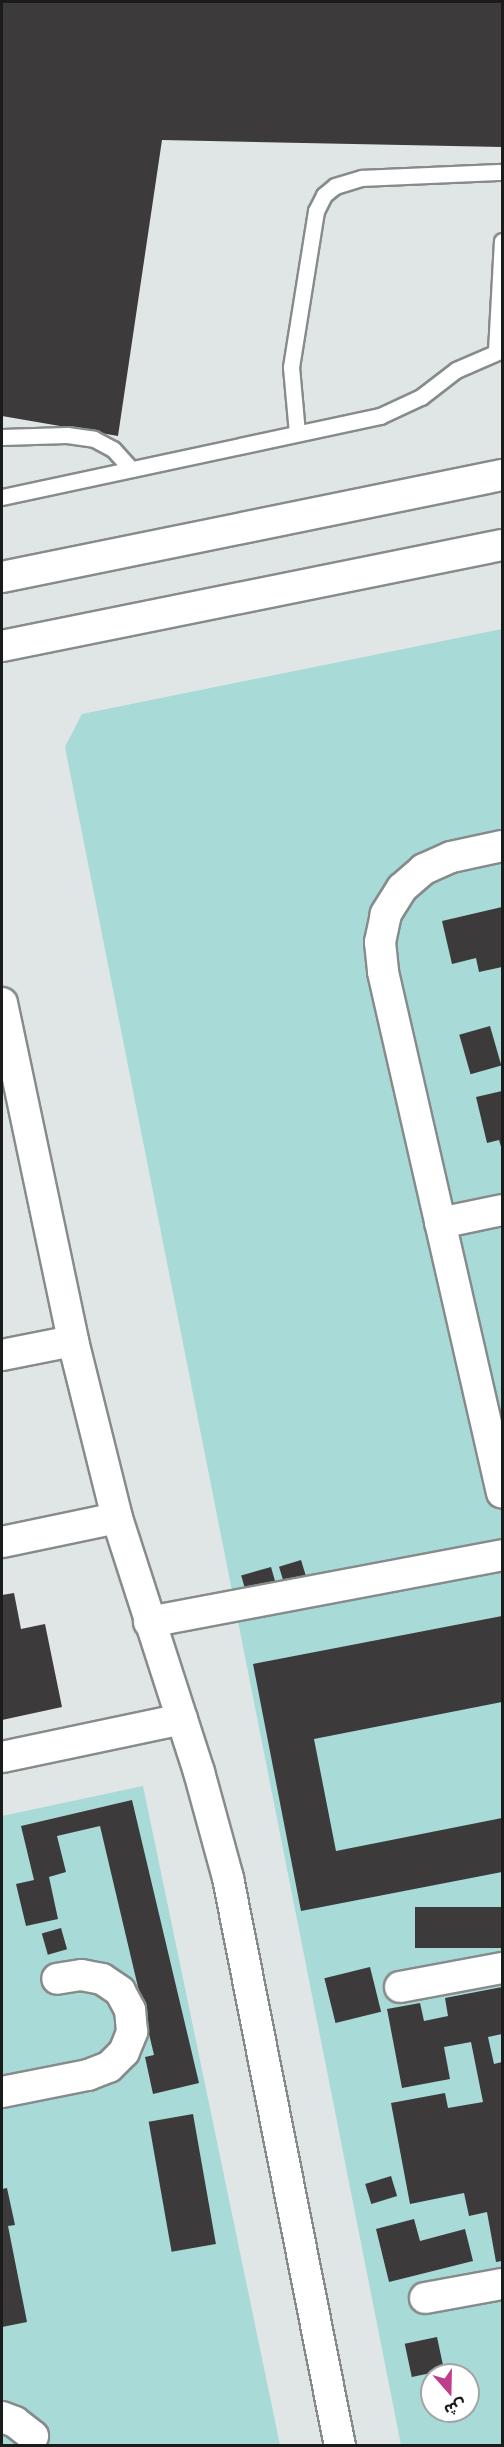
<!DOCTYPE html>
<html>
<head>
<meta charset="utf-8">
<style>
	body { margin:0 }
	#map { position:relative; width:504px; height:2447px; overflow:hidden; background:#e0e5e5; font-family:Inter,"Noto Sans Arabic",sans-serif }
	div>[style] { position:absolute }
	.green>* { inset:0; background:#a8dad7 }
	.building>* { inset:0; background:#3d3a3b; transform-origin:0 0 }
	.roads { filter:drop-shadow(2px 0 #868b8b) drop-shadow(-2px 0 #868b8b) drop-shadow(0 2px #868b8b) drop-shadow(0 -2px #868b8b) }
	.service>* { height:15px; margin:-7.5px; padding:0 7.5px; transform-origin:7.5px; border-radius:7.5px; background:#fff }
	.minor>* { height:30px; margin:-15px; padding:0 15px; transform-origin:15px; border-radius:15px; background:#fff }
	span { translate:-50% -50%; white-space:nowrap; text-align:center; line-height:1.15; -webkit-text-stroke:6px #fff; paint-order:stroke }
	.frame { position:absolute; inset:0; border:3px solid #1a1c1c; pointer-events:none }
	.north { position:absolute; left:420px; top:2363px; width:60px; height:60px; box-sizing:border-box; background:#fff; border:2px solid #a3a4a4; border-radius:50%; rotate:160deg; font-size:16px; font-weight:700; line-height:24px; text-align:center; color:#1a1c1c }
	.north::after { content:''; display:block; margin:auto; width:21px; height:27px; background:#be3e8a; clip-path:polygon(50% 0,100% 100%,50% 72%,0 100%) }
</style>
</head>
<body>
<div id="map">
	<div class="green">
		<div style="clip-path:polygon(evenodd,502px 629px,502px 2445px,401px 2445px,65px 747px,82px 714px,502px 629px,432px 2375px,468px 2375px,468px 2411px,432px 2411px,432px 2375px)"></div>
		<div style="clip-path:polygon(143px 1786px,280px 2445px,2px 2445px,2px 1816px)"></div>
	</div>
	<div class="building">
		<div style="clip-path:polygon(2px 2px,502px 2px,502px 147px,162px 140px,118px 436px,2px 416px)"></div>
		<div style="clip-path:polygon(502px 907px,502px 967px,479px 972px,476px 958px,452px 964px,442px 921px)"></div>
		<div style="left:490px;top:1026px;width:41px;height:32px;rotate:74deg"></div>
		<div style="clip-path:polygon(502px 1091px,502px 1150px,499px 1140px,487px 1143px,476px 1097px)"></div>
		<div style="left:301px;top:1560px;width:17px;height:23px;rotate:73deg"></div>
		<div style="left:271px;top:1567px;width:18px;height:31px;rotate:74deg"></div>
		<div style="clip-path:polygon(14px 1593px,21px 1629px,45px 1624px,62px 1707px,2px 1720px,2px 1595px)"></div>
		<div style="clip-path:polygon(502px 1616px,502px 1702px,314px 1739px,336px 1851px,502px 1818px,502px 1872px,301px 1911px,253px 1664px)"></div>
		<div style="clip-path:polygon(132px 1800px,199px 2083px,153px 2094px,145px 2057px,154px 2055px,100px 1826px,57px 1836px,66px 1872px,49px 1877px,58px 1919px,26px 1926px,16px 1884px,34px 1880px,21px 1826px)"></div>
		<div style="left:502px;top:1907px;width:41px;height:87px;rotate:90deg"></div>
		<div style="left:61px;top:1928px;width:22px;height:20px;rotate:74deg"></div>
		<div style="left:370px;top:1967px;width:46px;height:47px;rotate:76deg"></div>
		<div style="clip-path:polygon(502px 1987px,502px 2034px,488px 2037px,494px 2064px,502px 2062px,502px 2261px,496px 2262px,487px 2212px,469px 2216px,464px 2193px,410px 2204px,391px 2103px,445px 2093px,448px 2108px,483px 2102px,471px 2042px,444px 2047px,450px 2079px,402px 2088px,387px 2009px,420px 2003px,424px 2021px,448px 2016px,445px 1998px)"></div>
		<div style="left:193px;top:2114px;width:132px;height:45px;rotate:80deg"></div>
		<div style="left:391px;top:2176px;width:21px;height:27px;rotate:73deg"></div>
		<div style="clip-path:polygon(7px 2188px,15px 2225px,8px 2226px,27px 2322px,2px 2327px,2px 2189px)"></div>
		<div style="clip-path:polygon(414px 2219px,420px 2241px,465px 2229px,473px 2261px,389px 2282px,376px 2229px)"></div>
		<div style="left:437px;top:2337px;width:34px;height:33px;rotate:78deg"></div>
	</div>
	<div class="roads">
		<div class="service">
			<div style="left:496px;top:351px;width:110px;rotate:-86.9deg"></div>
			<div style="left:297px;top:433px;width:66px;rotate:-95.2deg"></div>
			<div style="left:291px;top:367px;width:158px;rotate:-80.9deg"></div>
			<div style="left:316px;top:211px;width:18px;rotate:-63deg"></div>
			<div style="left:324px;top:195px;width:14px;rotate:-39deg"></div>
			<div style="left:335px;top:186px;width:28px;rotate:-17deg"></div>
			<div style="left:362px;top:178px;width:140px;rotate:-2.5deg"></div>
			<div style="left:2px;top:437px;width:65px;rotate:-1.8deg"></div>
			<div style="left:67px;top:435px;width:27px;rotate:8deg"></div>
			<div style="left:94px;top:439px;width:21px;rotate:28deg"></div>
			<div style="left:113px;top:449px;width:27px;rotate:48deg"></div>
			<div style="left:2px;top:497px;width:387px;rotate:-12.1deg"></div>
			<div style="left:380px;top:416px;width:45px;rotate:-24.9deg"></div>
			<div style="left:421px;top:397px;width:44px;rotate:-37.6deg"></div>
			<div style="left:456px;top:370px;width:50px;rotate:-23.5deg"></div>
		</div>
		<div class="minor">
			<div style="left:2px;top:577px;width:510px;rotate:-11.53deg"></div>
			<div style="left:2px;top:646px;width:510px;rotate:-11.42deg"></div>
			<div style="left:502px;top:846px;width:52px;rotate:167.8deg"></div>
			<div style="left:451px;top:857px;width:30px;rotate:156deg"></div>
			<div style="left:424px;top:869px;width:29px;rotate:139deg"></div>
			<div style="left:402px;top:888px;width:31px;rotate:122deg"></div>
			<div style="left:386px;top:914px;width:29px;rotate:102deg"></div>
			<div style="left:380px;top:942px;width:30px;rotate:84deg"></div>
			<div style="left:383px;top:972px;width:534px;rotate:77.13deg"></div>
			<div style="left:2px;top:1003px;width:345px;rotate:78.1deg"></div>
			<div style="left:73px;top:1341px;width:182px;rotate:76deg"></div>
			<div style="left:117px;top:1518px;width:267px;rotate:72.1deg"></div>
			<div style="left:199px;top:1772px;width:110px;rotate:74.7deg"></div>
			<div style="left:228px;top:1878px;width:579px;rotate:78.85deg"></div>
			<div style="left:440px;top:1223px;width:63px;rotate:-11.8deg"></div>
			<div style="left:2px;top:1355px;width:72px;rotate:-11.2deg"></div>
			<div style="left:2px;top:1542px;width:117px;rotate:-11.8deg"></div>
			<div style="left:149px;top:1622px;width:359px;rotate:-10.7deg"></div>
			<div style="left:2px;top:1757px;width:184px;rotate:-11.9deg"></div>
			<div style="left:400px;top:1987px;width:104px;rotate:-10.6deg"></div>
			<div style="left:2px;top:2092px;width:88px;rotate:-11.2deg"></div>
			<div style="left:88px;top:2075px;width:22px;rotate:-21deg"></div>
			<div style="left:109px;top:2067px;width:21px;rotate:-45deg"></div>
			<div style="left:124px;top:2052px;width:22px;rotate:-68deg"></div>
			<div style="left:132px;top:2032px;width:22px;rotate:-95deg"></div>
			<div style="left:130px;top:2010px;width:21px;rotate:-118deg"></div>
			<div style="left:120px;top:1991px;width:22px;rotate:-146deg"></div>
			<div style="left:102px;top:1979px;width:21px;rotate:-169deg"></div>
			<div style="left:81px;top:1975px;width:24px;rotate:171deg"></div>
			<div style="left:425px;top:2298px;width:78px;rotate:-10.3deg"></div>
			<div style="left:2px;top:2417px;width:14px;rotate:21deg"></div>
			<div style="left:15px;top:2422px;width:23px;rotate:38deg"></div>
		</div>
	</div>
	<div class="frame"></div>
	<div class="north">ش</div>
</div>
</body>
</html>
